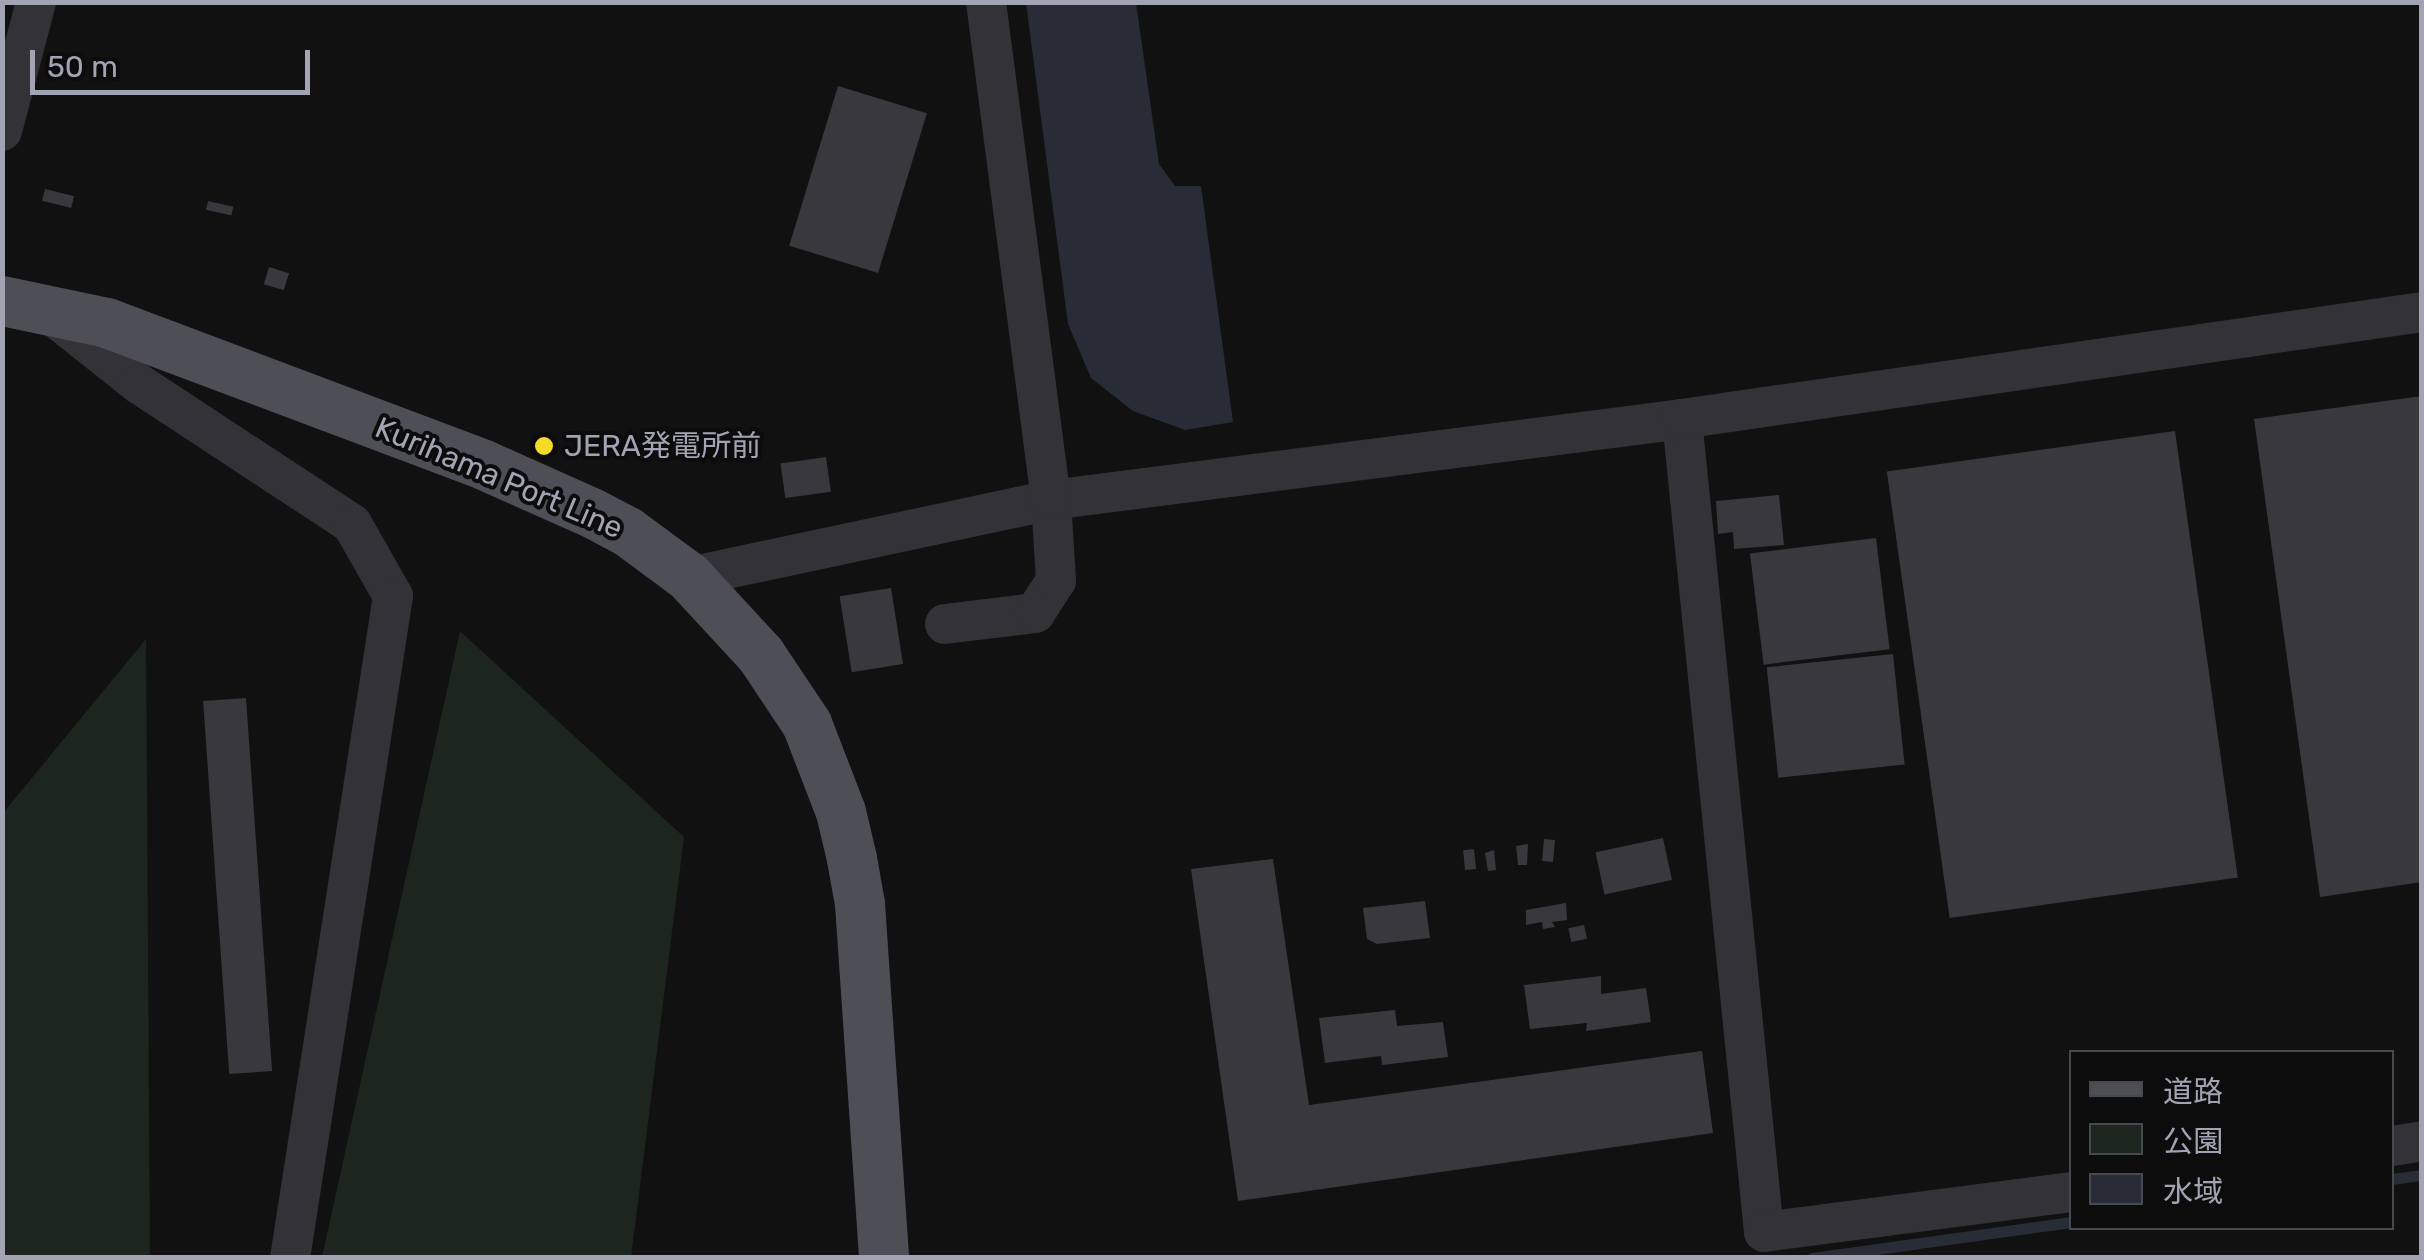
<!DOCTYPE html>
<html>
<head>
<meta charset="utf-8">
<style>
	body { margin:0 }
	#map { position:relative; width:2424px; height:1260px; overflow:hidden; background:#111112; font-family:Rubik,"Noto Sans JP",sans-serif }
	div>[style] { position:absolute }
	.green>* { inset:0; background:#1d251f }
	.water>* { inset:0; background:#272c36 }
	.stream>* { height:11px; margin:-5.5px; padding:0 5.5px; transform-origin:5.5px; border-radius:5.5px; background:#272c36 }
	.building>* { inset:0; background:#38383d; transform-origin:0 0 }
	.minor>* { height:40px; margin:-20px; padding:0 20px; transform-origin:20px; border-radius:20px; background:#323237 }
	.major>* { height:50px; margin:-25px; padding:0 25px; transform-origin:25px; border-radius:25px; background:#4e4e56 }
	.dots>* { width:28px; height:28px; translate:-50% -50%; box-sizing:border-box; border:5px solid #0c0c0d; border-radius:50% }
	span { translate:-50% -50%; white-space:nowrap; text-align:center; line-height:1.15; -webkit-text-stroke:8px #0c0c0d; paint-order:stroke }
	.poi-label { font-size:30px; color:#a2a3b3 }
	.left { translate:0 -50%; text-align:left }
	.street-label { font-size:30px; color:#a2a3b3 }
	.frame { position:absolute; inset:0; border:5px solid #a2a3b3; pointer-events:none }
	.legend { position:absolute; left:2069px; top:1050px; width:325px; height:180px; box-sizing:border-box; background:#0c0c0d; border:2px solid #48484f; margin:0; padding:12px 18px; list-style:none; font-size:30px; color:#a2a3b3 }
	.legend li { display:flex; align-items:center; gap:20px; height:50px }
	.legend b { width:50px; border:2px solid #48484f }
	.scale { position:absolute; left:30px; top:50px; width:280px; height:45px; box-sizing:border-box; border:5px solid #a2a3b3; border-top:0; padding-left:12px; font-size:30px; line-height:35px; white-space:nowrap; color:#a2a3b3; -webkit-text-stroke:8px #0c0c0d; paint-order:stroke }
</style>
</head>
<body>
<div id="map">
	<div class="green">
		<div style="clip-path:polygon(460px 631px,684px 837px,631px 1257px,322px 1257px)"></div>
		<div style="clip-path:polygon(146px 639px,150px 1257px,3px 1257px,3px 813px)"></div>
	</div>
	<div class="water">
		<div style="clip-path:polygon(1026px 3px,1136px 3px,1159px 164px,1175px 186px,1201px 186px,1233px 422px,1185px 430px,1133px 411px,1091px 378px,1068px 324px)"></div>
	</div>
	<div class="stream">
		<div style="left:2392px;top:1179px;width:30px;rotate:-8deg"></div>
		<div style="left:1812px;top:1258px;width:262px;rotate:-7.9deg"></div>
	</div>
	<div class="building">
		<div style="left:838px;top:86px;width:93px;height:167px;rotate:17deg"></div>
		<div style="left:45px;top:189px;width:30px;height:12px;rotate:14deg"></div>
		<div style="left:208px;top:201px;width:26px;height:9px;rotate:13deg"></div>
		<div style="left:269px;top:267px;width:21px;height:18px;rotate:17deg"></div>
		<div style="clip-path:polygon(2422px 396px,2422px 882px,2320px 897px,2254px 419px)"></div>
		<div style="left:2175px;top:431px;width:451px;height:291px;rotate:82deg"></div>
		<div style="left:826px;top:457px;width:35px;height:46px;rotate:82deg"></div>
		<div style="clip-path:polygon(1779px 495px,1784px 545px,1734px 549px,1733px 532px,1718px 534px,1716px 501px)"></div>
		<div style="left:1876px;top:538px;width:112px;height:127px;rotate:83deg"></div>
		<div style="left:891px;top:588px;width:77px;height:52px;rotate:81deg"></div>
		<div style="left:1893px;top:654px;width:111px;height:127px;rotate:84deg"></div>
		<div style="left:246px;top:698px;width:374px;height:43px;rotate:86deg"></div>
		<div style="left:1663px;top:838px;width:43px;height:69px;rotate:78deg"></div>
		<div style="left:1544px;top:839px;width:11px;height:22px;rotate:5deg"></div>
		<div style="clip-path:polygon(1528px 844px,1527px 865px,1518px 865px,1516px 846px)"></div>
		<div style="left:1474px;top:849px;width:20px;height:11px;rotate:84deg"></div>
		<div style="clip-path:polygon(1494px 850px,1496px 870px,1488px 871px,1485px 853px)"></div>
		<div style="clip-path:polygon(1273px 859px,1309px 1105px,1702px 1051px,1713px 1133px,1238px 1201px,1191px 869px)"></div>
		<div style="clip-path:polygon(1425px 901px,1430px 938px,1377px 944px,1367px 939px,1363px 908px)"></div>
		<div style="clip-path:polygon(1566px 903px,1567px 920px,1552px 922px,1555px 927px,1543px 929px,1542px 922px,1526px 925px,1526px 910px)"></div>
		<div style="left:1584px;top:925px;width:14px;height:16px;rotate:78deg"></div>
		<div style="clip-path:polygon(1601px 976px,1601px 994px,1646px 988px,1651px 1022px,1586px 1031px,1587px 1023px,1530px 1029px,1524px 985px)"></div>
		<div style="clip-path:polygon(1395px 1010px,1397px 1026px,1443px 1022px,1448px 1057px,1382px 1065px,1381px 1056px,1325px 1063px,1319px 1018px)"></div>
	</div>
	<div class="minor">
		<div style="left:2px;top:131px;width:133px;rotate:-75.2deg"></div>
		<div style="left:46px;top:310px;width:119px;rotate:38.5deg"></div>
		<div style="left:139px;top:384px;width:255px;rotate:33.3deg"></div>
		<div style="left:352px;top:524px;width:83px;rotate:60.3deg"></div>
		<div style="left:393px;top:596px;width:670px;rotate:98.84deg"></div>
		<div style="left:1682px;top:419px;width:817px;rotate:84.24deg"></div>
		<div style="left:1764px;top:1232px;width:311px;rotate:-7.4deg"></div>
		<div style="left:689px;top:577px;width:370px;rotate:-12deg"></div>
		<div style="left:1051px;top:500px;width:636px;rotate:-7.31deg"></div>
		<div style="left:1682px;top:419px;width:748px;rotate:-8.23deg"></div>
		<div style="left:945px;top:624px;width:91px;rotate:-7deg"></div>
		<div style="left:1035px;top:613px;width:38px;rotate:-57deg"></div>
		<div style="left:1056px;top:581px;width:81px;rotate:-93.5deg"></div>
		<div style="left:1051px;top:500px;width:502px;rotate:-97.44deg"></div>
		<div style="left:2392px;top:1146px;width:30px;rotate:-9deg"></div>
	</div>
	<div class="major">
		<div style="left:2px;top:301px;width:107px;rotate:11.8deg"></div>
		<div style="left:107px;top:323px;width:403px;rotate:20.6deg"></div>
		<div style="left:484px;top:465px;width:118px;rotate:24deg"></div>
		<div style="left:592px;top:513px;width:41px;rotate:27.8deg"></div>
		<div style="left:628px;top:532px;width:76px;rotate:36.4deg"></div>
		<div style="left:689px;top:577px;width:106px;rotate:47.3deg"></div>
		<div style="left:761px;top:655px;width:83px;rotate:56.3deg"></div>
		<div style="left:807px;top:724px;width:94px;rotate:68.9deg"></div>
		<div style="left:841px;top:812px;width:48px;rotate:76.8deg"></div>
		<div style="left:852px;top:859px;width:46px;rotate:79.9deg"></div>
		<div style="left:860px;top:904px;width:355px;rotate:86.1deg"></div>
	</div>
	<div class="dots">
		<div style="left:544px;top:446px;background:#f3db28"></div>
	</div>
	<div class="poi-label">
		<span class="left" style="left:564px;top:446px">JERA発電所前</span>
	</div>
	<div class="street-label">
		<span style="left:499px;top:478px;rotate:23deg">Kurihama Port Line</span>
	</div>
	<div class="frame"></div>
	<ul class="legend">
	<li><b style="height:12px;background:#4e4e56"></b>道路</li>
	<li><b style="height:28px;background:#1d251f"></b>公園</li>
	<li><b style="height:28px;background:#272c36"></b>水域</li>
	</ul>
	<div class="scale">50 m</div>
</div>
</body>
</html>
